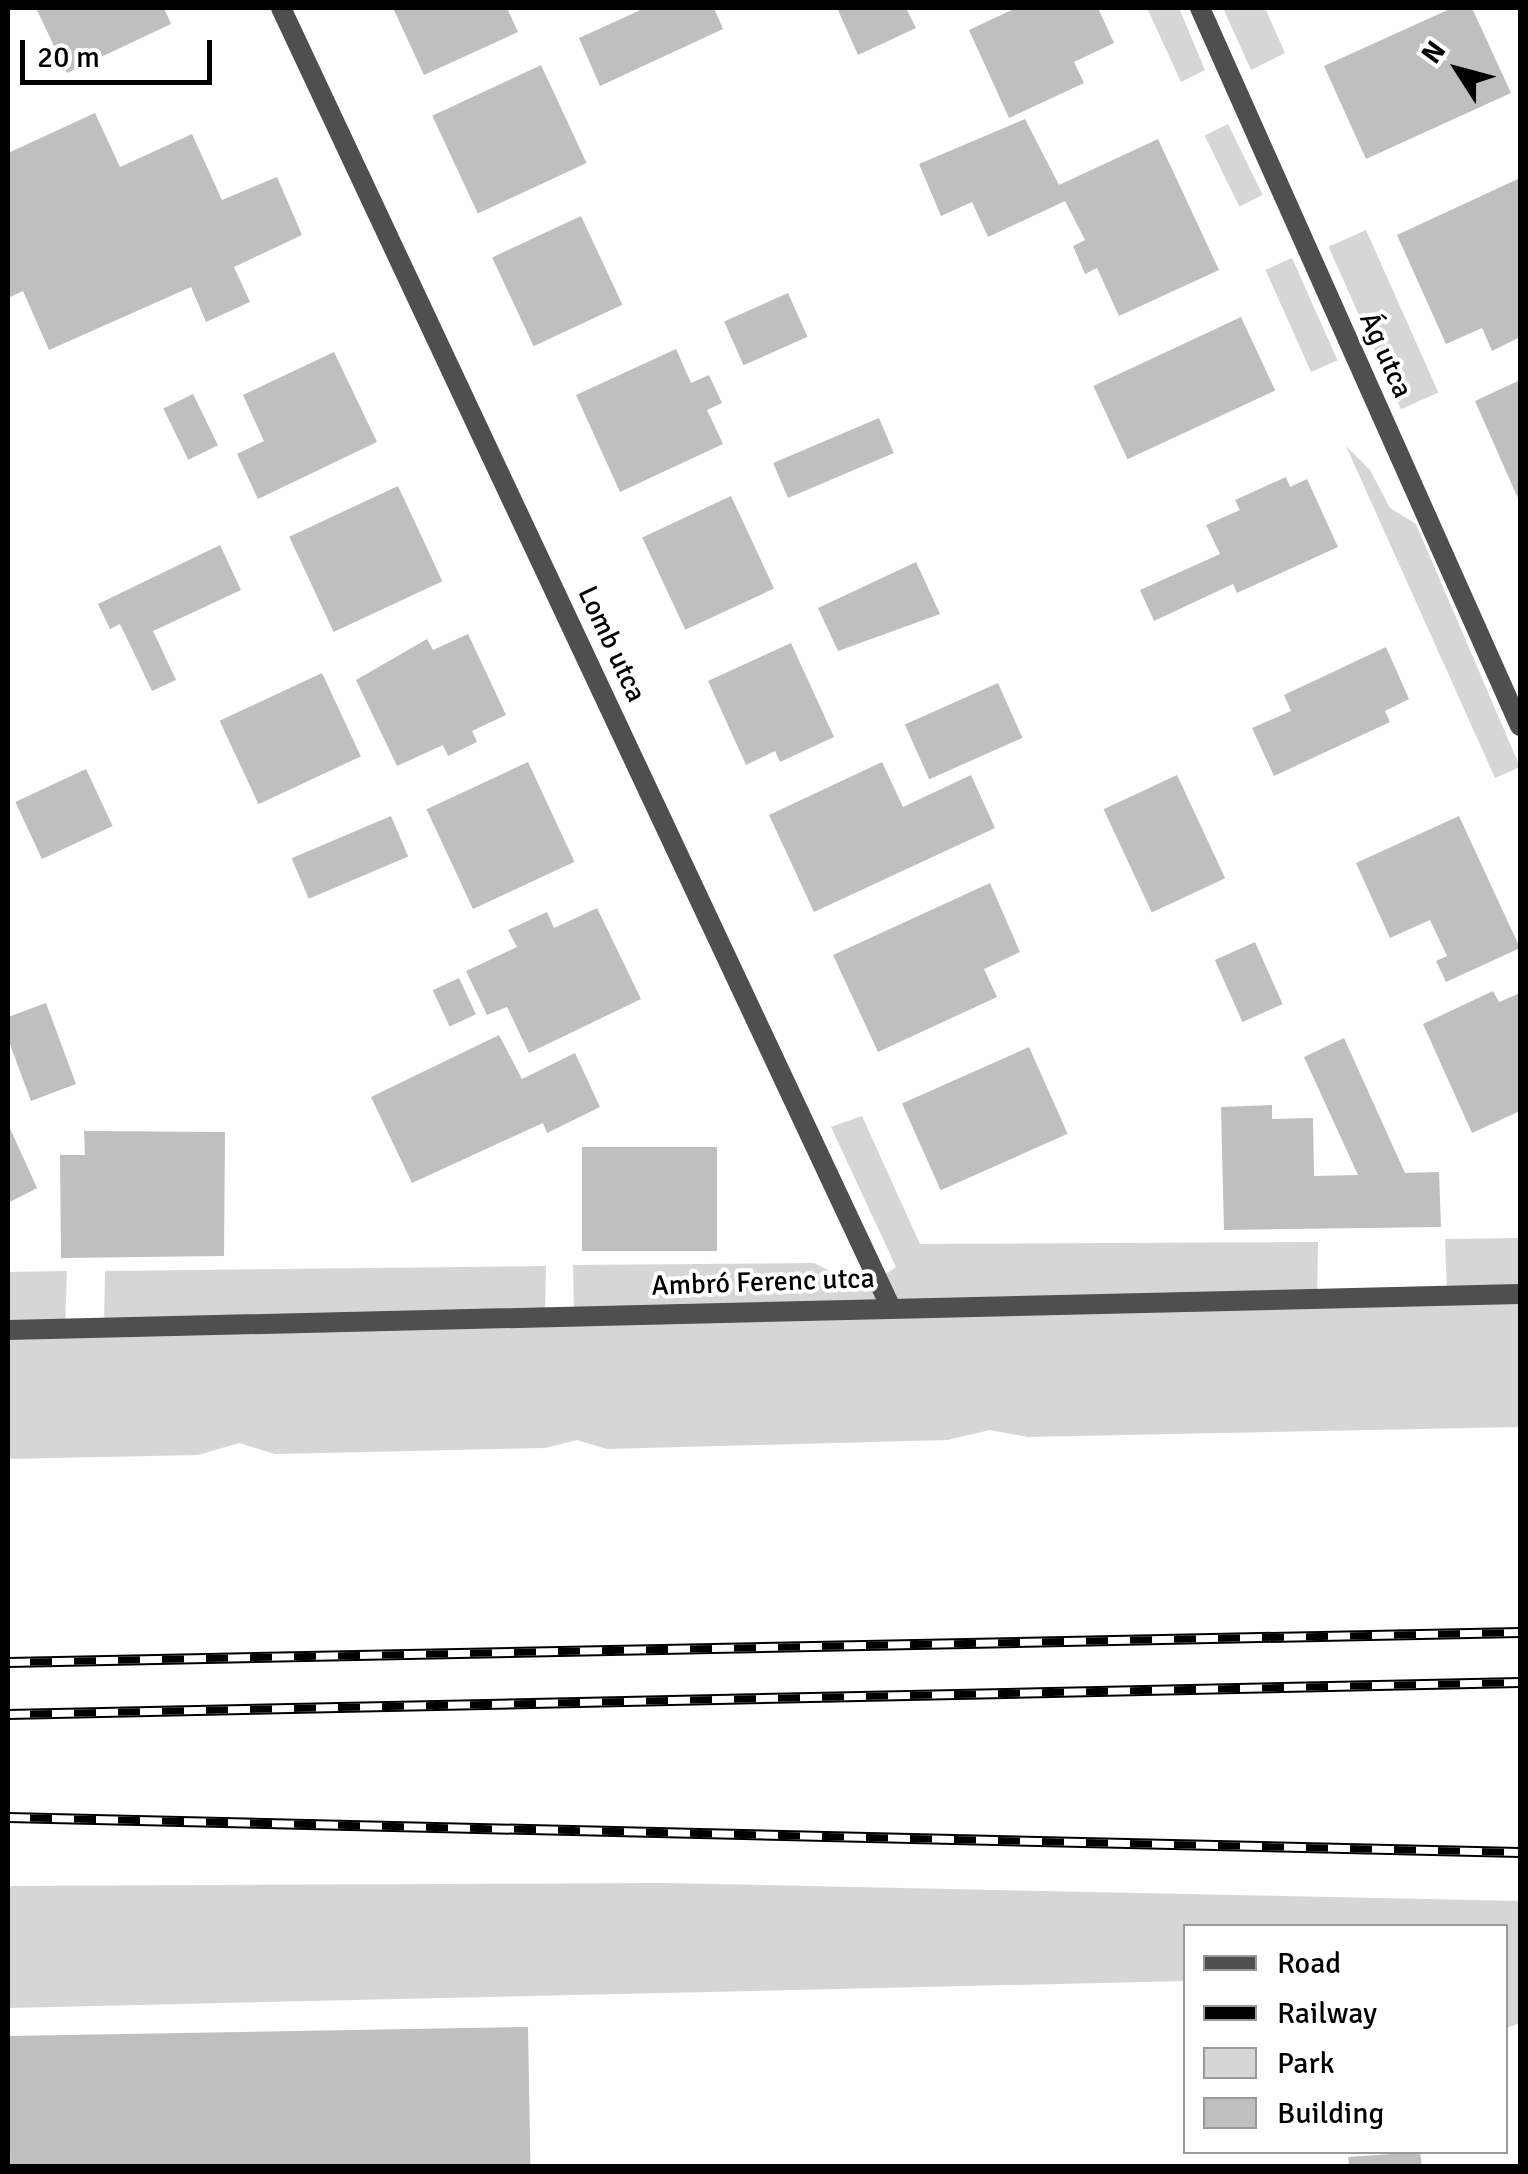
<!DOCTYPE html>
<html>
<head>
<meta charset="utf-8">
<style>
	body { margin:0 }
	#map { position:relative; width:1528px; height:2174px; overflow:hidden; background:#fff; font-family:Signika,sans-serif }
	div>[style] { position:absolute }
	.green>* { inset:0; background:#d6d6d6; transform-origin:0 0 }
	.building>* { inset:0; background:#bfbfbf; transform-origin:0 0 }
	.minor>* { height:20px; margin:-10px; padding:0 10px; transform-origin:10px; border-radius:10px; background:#4f4f4f }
	.rail>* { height:11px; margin-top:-5.5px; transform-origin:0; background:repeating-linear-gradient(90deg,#fff 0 22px,#000 0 44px); box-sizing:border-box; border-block:2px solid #000 }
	span { translate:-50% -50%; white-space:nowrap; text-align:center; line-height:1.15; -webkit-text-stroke:8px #fff; paint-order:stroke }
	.street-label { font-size:28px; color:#000 }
	.frame { position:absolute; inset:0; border:10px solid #000; pointer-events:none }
	.legend { position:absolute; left:1183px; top:1924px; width:325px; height:230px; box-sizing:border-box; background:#fff; border:2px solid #999; margin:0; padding:12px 18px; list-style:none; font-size:30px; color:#000 }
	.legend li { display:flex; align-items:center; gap:20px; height:50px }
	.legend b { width:50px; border:2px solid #999 }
	.north { position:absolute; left:1408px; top:20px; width:100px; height:100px; -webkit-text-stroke:8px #fff; paint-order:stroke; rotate:306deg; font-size:28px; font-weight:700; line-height:40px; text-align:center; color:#000 }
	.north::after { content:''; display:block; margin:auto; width:35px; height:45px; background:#000; clip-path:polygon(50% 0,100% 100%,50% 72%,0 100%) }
	.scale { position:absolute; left:20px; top:40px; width:192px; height:45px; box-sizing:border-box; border:5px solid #000; border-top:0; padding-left:12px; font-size:30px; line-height:35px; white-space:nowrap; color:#000; -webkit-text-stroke:8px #fff; paint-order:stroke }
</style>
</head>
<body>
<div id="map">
	<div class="green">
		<div style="clip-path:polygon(1147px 8px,1179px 8px,1205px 70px,1181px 82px)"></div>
		<div style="clip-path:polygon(1223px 8px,1265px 8px,1285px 53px,1251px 70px)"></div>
		<div style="left:1228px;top:124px;width:79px;height:26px;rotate:64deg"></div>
		<div style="left:1366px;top:230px;width:178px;height:41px;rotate:66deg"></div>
		<div style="left:1292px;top:258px;width:112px;height:29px;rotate:66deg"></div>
		<div style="clip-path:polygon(1346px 446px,1370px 470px,1390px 508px,1416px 524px,1520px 767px,1495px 778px)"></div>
		<div style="clip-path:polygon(862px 1116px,920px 1244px,1318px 1242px,1317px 1297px,1447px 1294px,1445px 1239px,1520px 1238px,1520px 1427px,1028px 1437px,990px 1430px,947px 1440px,607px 1449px,577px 1440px,545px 1448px,275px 1454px,239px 1443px,198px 1455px,8px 1459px,8px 1272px,67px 1271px,65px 1328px,104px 1327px,105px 1271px,546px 1266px,545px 1315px,574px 1315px,573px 1265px,814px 1263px,842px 1277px,878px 1279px,896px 1267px,831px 1127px)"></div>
		<div style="clip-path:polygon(663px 1883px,1520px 1901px,1520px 2023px,1506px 2028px,1506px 1926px,1186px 1926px,1185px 1981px,8px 2008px,8px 1886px)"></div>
	</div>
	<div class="building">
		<div style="clip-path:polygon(36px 8px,164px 8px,171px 24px,67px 73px)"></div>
		<div style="clip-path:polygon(393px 8px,507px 8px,518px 32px,424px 75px)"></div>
		<div style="clip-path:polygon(645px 8px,714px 8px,723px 29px,600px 86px,579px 38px)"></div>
		<div style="clip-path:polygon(837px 8px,906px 8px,916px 28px,858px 55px)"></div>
		<div style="clip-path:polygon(1016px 8px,1098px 8px,1114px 43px,1074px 62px,1084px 83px,1009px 118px,969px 30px)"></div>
		<div style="clip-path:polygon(1452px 8px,1472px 8px,1511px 93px,1366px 159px,1324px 66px)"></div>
		<div style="left:541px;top:65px;width:108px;height:120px;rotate:65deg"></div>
		<div style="clip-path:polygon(95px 113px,120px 167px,192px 134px,222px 200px,277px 177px,302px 235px,234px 267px,250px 302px,206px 322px,191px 287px,49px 350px,23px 291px,8px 298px,8px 153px)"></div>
		<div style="clip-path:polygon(1025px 119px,1059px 185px,1158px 139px,1219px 270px,1119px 316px,1097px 268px,1085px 274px,1073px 246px,1085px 240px,1065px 201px,988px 237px,972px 202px,941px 216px,919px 164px)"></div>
		<div style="clip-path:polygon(1520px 178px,1520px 337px,1492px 351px,1482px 328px,1446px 344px,1397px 235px)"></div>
		<div style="left:581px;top:216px;width:98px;height:98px;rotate:65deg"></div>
		<div style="left:788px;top:293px;width:48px;height:70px;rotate:66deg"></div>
		<div style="left:1241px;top:317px;width:81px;height:163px;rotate:65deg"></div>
		<div style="clip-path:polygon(676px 349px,691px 383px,709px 375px,722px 403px,707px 410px,723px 444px,620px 492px,576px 395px)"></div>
		<div style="clip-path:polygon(334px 352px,377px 442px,258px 499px,237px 454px,264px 441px,243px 395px)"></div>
		<div style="clip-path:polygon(1520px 380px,1520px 503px,1475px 401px)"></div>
		<div style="left:193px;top:394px;width:57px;height:33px;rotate:64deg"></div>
		<div style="left:879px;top:418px;width:38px;height:115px;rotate:67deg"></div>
		<div style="clip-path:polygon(1286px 477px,1290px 487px,1307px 479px,1338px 547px,1237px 593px,1233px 584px,1154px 621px,1140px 590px,1220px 554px,1206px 525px,1240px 510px,1235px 500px)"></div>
		<div style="left:398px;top:486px;width:105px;height:120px;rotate:65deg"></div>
		<div style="left:731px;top:496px;width:102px;height:98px;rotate:65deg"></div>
		<div style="clip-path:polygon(220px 545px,241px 590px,153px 631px,176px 680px,152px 691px,120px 624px,110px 629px,98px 604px)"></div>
		<div style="clip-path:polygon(916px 562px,940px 614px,838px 651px,818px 608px)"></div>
		<div style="clip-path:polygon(468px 634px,506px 715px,472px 731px,477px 742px,448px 756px,443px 745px,397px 766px,356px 680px,427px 639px,433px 650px)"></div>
		<div style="clip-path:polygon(791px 643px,834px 737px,780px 762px,775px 751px,746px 765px,708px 681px)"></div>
		<div style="clip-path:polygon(1386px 647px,1409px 699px,1385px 711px,1390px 722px,1274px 776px,1252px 728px,1291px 711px,1284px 695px)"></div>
		<div style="left:322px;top:673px;width:92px;height:113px;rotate:65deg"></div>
		<div style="left:998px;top:683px;width:60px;height:102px;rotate:66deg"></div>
		<div style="left:528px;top:762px;width:110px;height:112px;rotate:65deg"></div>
		<div style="clip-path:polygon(882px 762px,903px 807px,971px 775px,995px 828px,814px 912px,769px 815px)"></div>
		<div style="left:86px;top:769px;width:63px;height:78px;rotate:65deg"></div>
		<div style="left:1177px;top:775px;width:114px;height:81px;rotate:65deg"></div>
		<div style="left:391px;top:816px;width:44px;height:108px;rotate:67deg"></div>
		<div style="clip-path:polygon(1459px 816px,1520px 948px,1446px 982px,1436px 961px,1447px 956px,1430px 920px,1390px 938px,1356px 863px)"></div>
		<div style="clip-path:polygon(990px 883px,1020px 952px,984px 969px,997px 997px,878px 1052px,833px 955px)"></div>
		<div style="clip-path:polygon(597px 908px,641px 999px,529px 1053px,507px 1007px,487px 1015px,466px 971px,517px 947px,508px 930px,547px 912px,554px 928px)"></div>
		<div style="left:1255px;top:942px;width:68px;height:44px;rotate:66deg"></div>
		<div style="left:459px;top:978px;width:40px;height:29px;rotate:65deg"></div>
		<div style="clip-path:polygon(1493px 991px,1499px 1002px,1520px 993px,1520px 1111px,1472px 1133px,1423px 1024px)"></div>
		<div style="clip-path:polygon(46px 1003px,76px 1084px,31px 1101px,8px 1039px,8px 1017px)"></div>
		<div style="clip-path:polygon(499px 1035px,522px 1079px,575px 1053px,600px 1107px,547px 1133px,543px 1123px,412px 1183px,371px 1097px)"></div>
		<div style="clip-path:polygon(1344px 1038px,1405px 1173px,1439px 1172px,1441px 1227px,1224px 1230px,1221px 1107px,1272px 1105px,1272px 1119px,1313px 1118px,1314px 1176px,1358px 1175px,1304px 1057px)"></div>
		<div style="left:1029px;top:1047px;width:95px;height:139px;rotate:66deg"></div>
		<div style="clip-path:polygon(8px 1124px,37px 1188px,8px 1203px)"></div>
		<div style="clip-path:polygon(84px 1131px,225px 1132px,224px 1256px,61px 1258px,60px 1155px,85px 1155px)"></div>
		<div style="left:582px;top:1147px;width:135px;height:104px"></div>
		<div style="left:528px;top:2027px;width:139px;height:520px;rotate:89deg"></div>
		<div style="clip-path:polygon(1420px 2152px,1422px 2166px,1349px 2166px,1348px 2157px)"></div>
	</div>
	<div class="minor">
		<div style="left:281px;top:8px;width:1434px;rotate:64.86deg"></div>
		<div style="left:1200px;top:8px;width:786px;rotate:65.98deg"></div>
		<div style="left:8px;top:1330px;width:1512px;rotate:-1.36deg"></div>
	</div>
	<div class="rail">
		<div style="left:8px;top:1662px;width:1512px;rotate:-1.14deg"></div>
		<div style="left:8px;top:1714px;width:1512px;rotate:-1.21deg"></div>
		<div style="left:8px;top:1817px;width:1512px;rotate:1.33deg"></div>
	</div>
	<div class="street-label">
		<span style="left:1386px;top:355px;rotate:66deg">Ág utca</span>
		<span style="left:612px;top:644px;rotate:65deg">Lomb utca</span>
		<span style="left:763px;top:1282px;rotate:-2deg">Ambró Ferenc utca</span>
	</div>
	<div class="frame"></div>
	<ul class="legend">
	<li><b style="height:12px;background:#4f4f4f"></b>Road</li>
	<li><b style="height:12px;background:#000"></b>Railway</li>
	<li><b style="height:28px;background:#d6d6d6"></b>Park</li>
	<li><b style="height:28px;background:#bfbfbf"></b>Building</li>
	</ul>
	<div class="north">N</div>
	<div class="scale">20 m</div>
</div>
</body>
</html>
